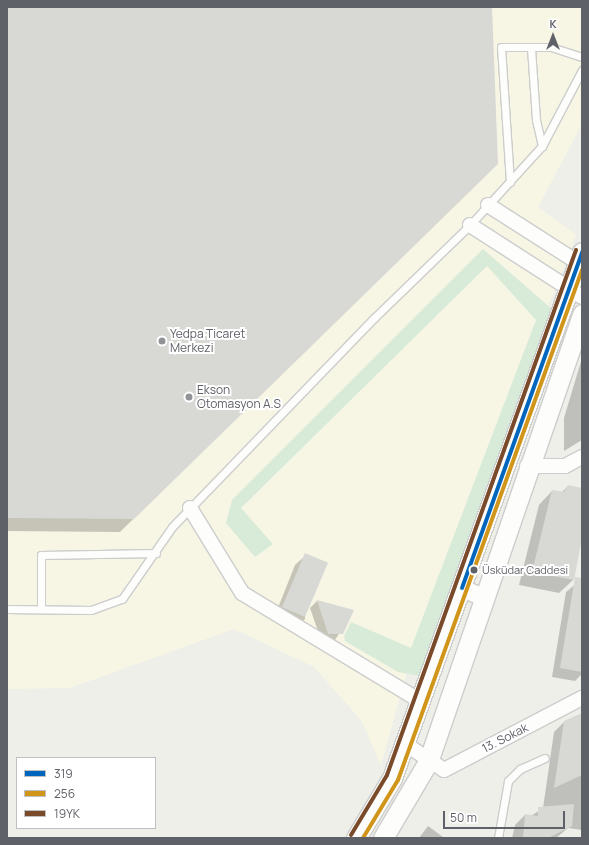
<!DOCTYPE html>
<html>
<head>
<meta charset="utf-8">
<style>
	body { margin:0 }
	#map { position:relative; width:589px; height:845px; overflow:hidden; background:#efefea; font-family:Manrope,sans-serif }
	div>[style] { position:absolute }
	.commercial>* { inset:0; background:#f7f6e4 }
	.green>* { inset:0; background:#d7ebd8 }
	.shadow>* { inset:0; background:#0003 }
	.building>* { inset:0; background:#d8d8d5; transform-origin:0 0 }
	.roads { filter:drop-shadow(1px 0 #cccdcc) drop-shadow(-1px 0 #cccdcc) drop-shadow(0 1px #cccdcc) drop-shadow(0 -1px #cccdcc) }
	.service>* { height:7px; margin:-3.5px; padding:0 3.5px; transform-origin:3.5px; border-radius:3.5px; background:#fdfdfc }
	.minor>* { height:14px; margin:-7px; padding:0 7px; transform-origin:7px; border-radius:7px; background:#fdfdfc }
	.tertiary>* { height:17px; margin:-8.5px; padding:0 8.5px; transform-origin:8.5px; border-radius:8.5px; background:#fdfdfc }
	.secondary>* { height:19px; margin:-9.5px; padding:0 9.5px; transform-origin:9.5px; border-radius:9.5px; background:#fdfdfc }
	.bus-1>* { height:4px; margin:-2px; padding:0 2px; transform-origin:2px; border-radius:2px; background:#0065bd }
	.bus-2>* { height:4px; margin:-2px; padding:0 2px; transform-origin:2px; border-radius:2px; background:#d1951a }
	.bus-3>* { height:4px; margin:-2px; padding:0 2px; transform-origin:2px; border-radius:2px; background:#7a4b2a }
	.dots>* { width:11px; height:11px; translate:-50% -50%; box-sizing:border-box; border:2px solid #fff; border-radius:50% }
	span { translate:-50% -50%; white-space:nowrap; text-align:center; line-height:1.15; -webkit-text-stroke:4px #fff; paint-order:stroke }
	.bus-label { font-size:11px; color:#5f6168 }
	.left { translate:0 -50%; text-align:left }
	.poi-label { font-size:12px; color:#5f6168 }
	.street-label { font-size:12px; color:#5f6168 }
	.frame { position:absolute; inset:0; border:8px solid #5f6168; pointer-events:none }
	.legend { position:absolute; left:16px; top:757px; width:140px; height:72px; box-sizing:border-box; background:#fff; border:1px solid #bfc0c3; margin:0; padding:5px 7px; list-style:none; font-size:12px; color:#5f6168 }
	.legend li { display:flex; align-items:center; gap:8px; height:20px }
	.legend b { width:20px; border:1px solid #bfc0c3 }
	.north { position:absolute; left:533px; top:16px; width:40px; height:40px; -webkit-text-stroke:3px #fff; paint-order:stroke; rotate:0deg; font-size:11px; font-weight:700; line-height:16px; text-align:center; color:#5f6168 }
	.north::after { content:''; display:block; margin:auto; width:14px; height:18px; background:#5f6168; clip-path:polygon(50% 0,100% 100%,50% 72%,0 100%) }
	.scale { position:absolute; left:443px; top:811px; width:122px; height:18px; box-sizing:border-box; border:2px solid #5f6168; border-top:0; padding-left:5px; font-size:12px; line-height:14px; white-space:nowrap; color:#5f6168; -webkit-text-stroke:3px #fff; paint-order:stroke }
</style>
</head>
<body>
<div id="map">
	<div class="commercial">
		<div style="clip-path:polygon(7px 7px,582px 7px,582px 124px,538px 207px,576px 235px,411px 657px,381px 765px,361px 720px,314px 667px,234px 629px,70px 688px,7px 689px)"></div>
	</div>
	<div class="green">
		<div style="clip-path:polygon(483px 249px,553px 310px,421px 676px,398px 672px,345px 641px,344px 636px,351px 622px,411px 648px,536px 320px,487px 266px,241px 508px,273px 544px,255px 557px,226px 523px,232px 500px)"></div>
	</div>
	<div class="shadow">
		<div style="clip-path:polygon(7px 7px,488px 7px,484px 177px,120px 532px,7px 531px)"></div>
		<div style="clip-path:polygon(582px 358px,582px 440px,564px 451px,564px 418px)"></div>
		<div style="clip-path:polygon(568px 486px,582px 489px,582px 533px,573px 580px,559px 593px,519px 585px,539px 505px,552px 491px,561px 493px)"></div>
		<div style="clip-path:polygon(306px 555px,305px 619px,294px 629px,274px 618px,295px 565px)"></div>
		<div style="clip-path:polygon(582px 579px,582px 674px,575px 681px,552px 677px,566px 592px)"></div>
		<div style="clip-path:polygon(317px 601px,353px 611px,335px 640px,321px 640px,310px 608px)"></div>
		<div style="clip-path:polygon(582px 714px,582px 830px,568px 828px,556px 838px,512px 838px,515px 825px,525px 815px,531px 816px,543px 808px,554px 732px,564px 722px)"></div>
		<div style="clip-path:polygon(428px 826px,443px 837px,442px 838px,419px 838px)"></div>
	</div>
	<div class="building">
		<div style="clip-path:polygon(7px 7px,492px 7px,498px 164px,134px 519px,7px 518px)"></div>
		<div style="clip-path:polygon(568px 485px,582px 488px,582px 538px,574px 580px,532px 572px,552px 490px,564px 492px)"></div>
		<div style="left:305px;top:553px;width:25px;height:59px;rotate:23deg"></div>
		<div style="clip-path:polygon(575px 577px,582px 578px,582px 672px,560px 668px)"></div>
		<div style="clip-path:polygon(317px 600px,354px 610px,343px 634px,328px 634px)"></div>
		<div style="clip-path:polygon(582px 713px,582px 775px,554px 788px,564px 721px)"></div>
		<div style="clip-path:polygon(574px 804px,572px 826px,548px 838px,523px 838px,525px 814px,538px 816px,538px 807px)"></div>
	</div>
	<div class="roads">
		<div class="service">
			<div style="left:531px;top:48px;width:72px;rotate:86deg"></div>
			<div style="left:536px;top:120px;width:27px;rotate:77deg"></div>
			<div style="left:510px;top:182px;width:135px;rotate:-93.8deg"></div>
			<div style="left:501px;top:47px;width:50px"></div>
			<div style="left:551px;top:47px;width:33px;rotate:18deg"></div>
			<div style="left:7px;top:609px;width:84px;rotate:0.7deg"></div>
			<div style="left:91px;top:610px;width:33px;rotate:-20deg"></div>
			<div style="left:122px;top:599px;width:88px;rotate:-55.2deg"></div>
			<div style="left:172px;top:527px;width:292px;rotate:-46deg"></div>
			<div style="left:375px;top:317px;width:132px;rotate:-44.1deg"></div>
			<div style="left:470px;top:225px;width:107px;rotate:-47.7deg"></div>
			<div style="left:542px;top:146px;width:86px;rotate:-62.2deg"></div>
			<div style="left:41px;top:609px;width:54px;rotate:-90deg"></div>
			<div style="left:41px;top:555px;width:115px;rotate:-1deg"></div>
			<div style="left:498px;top:838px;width:58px;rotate:-80deg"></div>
			<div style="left:508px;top:781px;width:17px;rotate:-45deg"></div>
			<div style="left:520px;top:769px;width:27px;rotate:-24deg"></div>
		</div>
		<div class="minor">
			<div style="left:488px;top:205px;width:112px;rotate:32.6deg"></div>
			<div style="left:470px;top:225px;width:133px;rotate:32.7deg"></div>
			<div style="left:527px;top:466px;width:38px"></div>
			<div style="left:565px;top:466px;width:19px;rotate:-28deg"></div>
			<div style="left:190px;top:508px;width:100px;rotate:58.5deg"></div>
			<div style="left:242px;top:593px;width:207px;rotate:31.2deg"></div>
			<div style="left:404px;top:743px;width:48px;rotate:34deg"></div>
			<div style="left:444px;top:770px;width:156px;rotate:-27.6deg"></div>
		</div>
		<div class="tertiary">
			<div style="left:462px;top:588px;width:25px;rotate:23deg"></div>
		</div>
		<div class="secondary">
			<div style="left:356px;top:838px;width:70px;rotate:-59deg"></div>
			<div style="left:392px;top:778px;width:559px;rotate:-70.14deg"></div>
			<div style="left:383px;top:838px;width:88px;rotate:-59.4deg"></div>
			<div style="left:428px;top:762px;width:474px;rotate:-71deg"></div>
		</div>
	</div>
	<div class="bus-1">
		<div style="left:462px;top:588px;width:357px;rotate:-70.3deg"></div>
	</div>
	<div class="bus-2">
		<div style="left:363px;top:838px;width:68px;rotate:-58.9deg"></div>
		<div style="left:398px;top:780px;width:542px;rotate:-70.16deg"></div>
	</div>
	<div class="bus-3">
		<div style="left:351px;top:835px;width:70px;rotate:-59deg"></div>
		<div style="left:387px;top:775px;width:558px;rotate:-70.2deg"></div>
	</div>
	<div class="dots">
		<div style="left:162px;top:341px;background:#919396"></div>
		<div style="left:189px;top:397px;background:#919396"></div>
		<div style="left:474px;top:570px;background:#5f6168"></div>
	</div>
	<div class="bus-label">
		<span class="left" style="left:482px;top:570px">Üsküdar Caddesi</span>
	</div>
	<div class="poi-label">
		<span class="left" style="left:170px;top:341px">Yedpa Ticaret<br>Merkezi</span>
		<span class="left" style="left:197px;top:397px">Ekson<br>Otomasyon A.S</span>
	</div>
	<div class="street-label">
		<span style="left:505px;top:738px;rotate:-27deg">13. Sokak</span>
	</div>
	<div class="frame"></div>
	<ul class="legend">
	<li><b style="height:5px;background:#0065bd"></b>319</li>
	<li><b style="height:5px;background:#d1951a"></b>256</li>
	<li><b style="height:5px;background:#7a4b2a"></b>19YK</li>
	</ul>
	<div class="north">K</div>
	<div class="scale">50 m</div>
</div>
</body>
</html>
